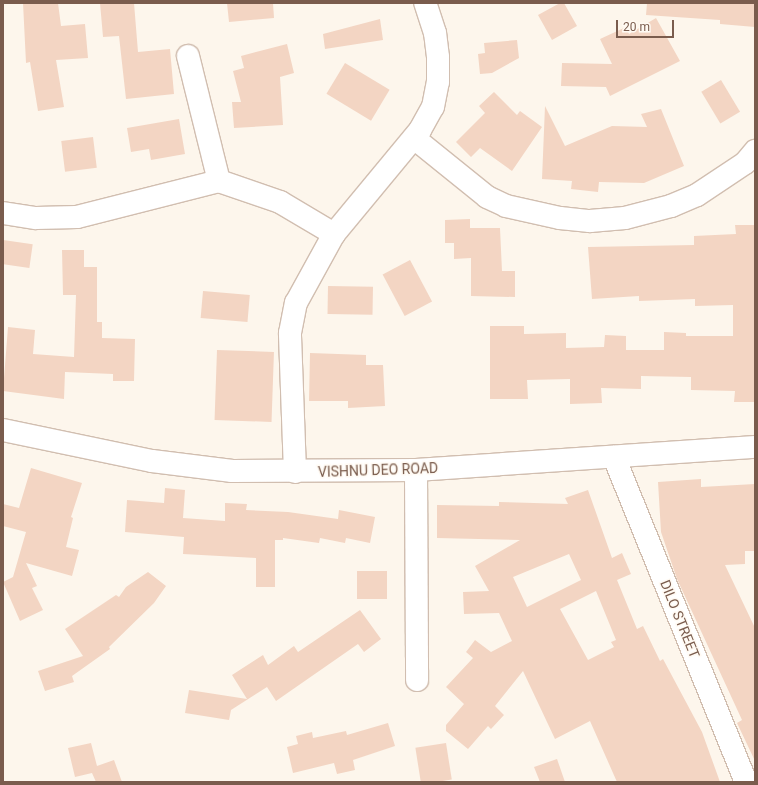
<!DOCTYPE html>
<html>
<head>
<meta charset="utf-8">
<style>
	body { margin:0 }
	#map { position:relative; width:758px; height:785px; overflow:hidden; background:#fdf6ec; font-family:Roboto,sans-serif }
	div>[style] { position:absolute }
	.building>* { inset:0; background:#f3d5c3; transform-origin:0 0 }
	.roads { filter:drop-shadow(1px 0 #d1beb0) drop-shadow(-1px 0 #d1beb0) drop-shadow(0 1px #d1beb0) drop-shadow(0 -1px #d1beb0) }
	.minor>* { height:22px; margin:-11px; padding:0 11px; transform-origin:11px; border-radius:11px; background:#fff }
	span { translate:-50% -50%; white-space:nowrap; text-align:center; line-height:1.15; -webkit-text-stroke:3px #fffaf3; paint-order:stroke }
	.street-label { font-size:14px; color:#7a5c4d }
	.frame { position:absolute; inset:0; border:4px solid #7a5c4d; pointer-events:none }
	.scale { position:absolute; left:616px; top:20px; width:58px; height:18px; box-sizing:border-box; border:2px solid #7a5c4d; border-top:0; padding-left:5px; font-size:12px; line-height:14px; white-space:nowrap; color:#7a5c4d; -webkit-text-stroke:3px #fffaf3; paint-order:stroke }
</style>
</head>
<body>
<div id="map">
	<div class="building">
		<div style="clip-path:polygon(23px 3px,58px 3px,61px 26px,85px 24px,88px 58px,56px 60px,64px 107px,38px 111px,30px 62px,26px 63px)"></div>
		<div style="clip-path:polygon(100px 3px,134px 3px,138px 52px,170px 49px,174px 94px,126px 99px,119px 36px,103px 37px)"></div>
		<div style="clip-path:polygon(227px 3px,273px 3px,274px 18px,229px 22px)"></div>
		<div style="clip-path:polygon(560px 3px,564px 3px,577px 26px,552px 40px,538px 15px)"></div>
		<div style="clip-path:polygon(647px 3px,755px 3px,755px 27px,720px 24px,720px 20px,646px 15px)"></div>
		<div style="clip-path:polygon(656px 18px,680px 61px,610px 96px,606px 87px,561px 86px,562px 63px,612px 64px,600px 39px,626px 27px,629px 34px)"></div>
		<div style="clip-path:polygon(380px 19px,383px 40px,325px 49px,323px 34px)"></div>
		<div style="clip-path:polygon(517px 40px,519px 58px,492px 73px,480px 74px,478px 54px,485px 53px,484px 43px)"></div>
		<div style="clip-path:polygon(287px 44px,294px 73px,280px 77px,283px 125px,234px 128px,232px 102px,241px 102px,233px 71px,244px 68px,241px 56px)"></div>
		<div style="left:345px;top:63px;width:52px;height:36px;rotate:31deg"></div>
		<div style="left:721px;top:80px;width:37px;height:23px;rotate:59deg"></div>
		<div style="clip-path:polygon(494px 92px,517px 115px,520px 111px,542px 127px,512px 171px,480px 148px,471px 157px,456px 142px,485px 113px,479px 106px)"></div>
		<div style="clip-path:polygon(545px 106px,565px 146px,612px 126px,647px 127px,641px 114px,661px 109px,684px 166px,644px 183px,599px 182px,598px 192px,571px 189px,572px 181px,542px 179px)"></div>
		<div style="clip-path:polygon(179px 119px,185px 154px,151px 160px,149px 149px,131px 152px,127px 128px)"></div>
		<div style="left:93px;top:137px;width:31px;height:32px;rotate:83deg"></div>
		<div style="clip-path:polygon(470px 219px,470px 228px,500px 228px,502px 271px,515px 271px,515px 297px,471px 296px,471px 258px,454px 259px,454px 243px,445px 243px,445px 220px)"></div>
		<div style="clip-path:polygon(735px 225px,755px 225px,755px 402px,734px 402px,735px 391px,691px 390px,691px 377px,641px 376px,641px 389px,601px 388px,602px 403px,570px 404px,570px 379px,527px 380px,528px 399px,490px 399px,490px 326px,524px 326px,524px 334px,566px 333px,566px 348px,604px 347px,605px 335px,626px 336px,626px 350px,664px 350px,664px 332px,686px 333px,686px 336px,733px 336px,733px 305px,695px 306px,695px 299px,639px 301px,639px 296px,592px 299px,588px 247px,694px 245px,694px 236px,736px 234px)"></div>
		<div style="left:3px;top:240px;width:30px;height:24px;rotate:8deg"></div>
		<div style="clip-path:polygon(62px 250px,84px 250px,84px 267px,97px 267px,97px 322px,102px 322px,102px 338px,135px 339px,134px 381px,113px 381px,113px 374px,65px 372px,64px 399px,3px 391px,8px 327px,35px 330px,33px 354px,74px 357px,76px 295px,63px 295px)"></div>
		<div style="left:410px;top:260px;width:47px;height:31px;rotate:62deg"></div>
		<div style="left:328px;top:286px;width:45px;height:28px;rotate:1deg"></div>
		<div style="left:203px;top:291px;width:47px;height:27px;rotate:5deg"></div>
		<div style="left:217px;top:350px;width:57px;height:70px;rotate:2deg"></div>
		<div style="clip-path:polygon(310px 353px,366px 355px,366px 365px,383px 365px,385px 406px,348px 408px,348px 401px,309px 401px)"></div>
		<div style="clip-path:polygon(31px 468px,82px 483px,71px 517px,73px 518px,66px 547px,79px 550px,72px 576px,26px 563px,37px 586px,32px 588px,43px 610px,20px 621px,3px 582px,13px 577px,26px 532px,3px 526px,3px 504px,19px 508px)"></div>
		<div style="clip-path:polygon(701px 479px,701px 487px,755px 484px,755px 551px,745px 551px,745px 564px,725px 565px,755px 628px,755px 761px,737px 723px,742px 720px,677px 579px,661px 532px,658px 482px)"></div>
		<div style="clip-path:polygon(165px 488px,185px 490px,183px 518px,225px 521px,225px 503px,247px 504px,246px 510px,288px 512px,338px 519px,339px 510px,375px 517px,370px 543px,346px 538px,345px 543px,320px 538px,319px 543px,283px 538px,283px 540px,275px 540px,275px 587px,256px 587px,256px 558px,183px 554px,184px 537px,125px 532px,127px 500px,164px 503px)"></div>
		<div style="clip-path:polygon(evenodd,588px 490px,612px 558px,622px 553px,631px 574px,617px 580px,637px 629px,643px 626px,660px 661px,663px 659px,702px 732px,720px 782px,617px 782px,590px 721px,555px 739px,523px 671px,495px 706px,504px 715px,491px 729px,488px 726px,468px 749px,446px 731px,446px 725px,464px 704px,446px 687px,473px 658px,466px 652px,475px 640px,491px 652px,512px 641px,499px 613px,464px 614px,463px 592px,489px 591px,475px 566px,520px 540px,437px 538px,437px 505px,499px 506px,499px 502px,568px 504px,565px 498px,588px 490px,569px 554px,581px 580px,527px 607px,513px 577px,569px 554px,588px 490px,596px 591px,616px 640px,611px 642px,614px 647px,588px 660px,560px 609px,596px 591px)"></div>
		<div style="left:357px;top:571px;width:30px;height:28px"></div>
		<div style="clip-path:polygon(148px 572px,166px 586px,154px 603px,109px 647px,110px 649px,72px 676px,74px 682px,45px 691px,38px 671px,83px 656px,65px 629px,116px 595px,119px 597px,126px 587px)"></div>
		<div style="clip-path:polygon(360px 610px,381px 639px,364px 652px,358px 644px,276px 701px,267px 687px,231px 710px,229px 720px,185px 713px,189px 690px,247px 699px,232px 675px,263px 655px,268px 665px,294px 646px,298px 652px)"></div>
		<div style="clip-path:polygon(388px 723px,395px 746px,353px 760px,355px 770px,337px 774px,334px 763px,293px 773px,287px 747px,298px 744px,296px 736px,312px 732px,313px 738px,346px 731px,347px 735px)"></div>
		<div style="clip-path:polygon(91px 743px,97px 766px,114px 760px,122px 782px,96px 782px,92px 773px,75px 777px,68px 748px)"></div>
		<div style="left:446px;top:743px;width:37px;height:31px;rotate:81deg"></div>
		<div style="clip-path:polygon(557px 759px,565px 782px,540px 782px,534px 767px)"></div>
	</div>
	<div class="roads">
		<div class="minor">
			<div style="left:188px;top:56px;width:129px;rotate:76.1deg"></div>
			<div style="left:414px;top:138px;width:94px;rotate:38.9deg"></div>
			<div style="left:487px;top:197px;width:21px;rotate:25deg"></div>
			<div style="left:506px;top:206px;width:55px;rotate:12.5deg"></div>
			<div style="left:560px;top:218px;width:30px;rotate:6deg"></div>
			<div style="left:590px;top:221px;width:35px;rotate:-5deg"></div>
			<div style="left:625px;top:218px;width:48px;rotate:-14.6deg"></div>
			<div style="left:671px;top:206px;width:28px;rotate:-23deg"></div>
			<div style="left:697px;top:195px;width:58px;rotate:-33.7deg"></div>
			<div style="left:745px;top:163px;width:16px;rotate:-50deg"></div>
			<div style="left:3px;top:213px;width:33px;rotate:9deg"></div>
			<div style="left:36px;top:218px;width:41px;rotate:-1.4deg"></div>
			<div style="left:77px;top:217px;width:146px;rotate:-14.2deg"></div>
			<div style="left:219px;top:181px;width:65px;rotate:19deg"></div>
			<div style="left:280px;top:202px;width:63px;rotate:30.7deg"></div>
			<div style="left:3px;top:430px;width:152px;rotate:11.8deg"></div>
			<div style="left:152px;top:461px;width:81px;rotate:7.1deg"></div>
			<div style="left:232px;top:471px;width:184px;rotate:-0.3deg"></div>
			<div style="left:416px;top:470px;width:340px;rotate:-3.9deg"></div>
			<div style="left:614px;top:457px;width:351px;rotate:67.9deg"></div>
			<div style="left:416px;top:470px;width:210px;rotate:89.7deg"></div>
			<div style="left:295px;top:472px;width:139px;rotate:-92.1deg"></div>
			<div style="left:290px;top:333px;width:31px;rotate:-79deg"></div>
			<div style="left:296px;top:303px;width:79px;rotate:-61.2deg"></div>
			<div style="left:334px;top:234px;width:135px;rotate:-50.4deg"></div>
			<div style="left:420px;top:130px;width:26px;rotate:-61deg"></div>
			<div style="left:433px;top:107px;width:25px;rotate:-79deg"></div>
			<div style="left:438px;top:82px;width:25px;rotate:-90deg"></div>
			<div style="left:438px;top:57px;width:24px;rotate:-97deg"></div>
			<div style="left:435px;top:33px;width:32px;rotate:-108deg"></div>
		</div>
	</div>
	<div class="street-label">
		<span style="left:378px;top:470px;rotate:-2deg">VISHNU DEO ROAD</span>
		<span style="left:680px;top:619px;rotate:68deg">DILO STREET</span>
	</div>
	<div class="frame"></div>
	<div class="scale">20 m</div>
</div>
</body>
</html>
